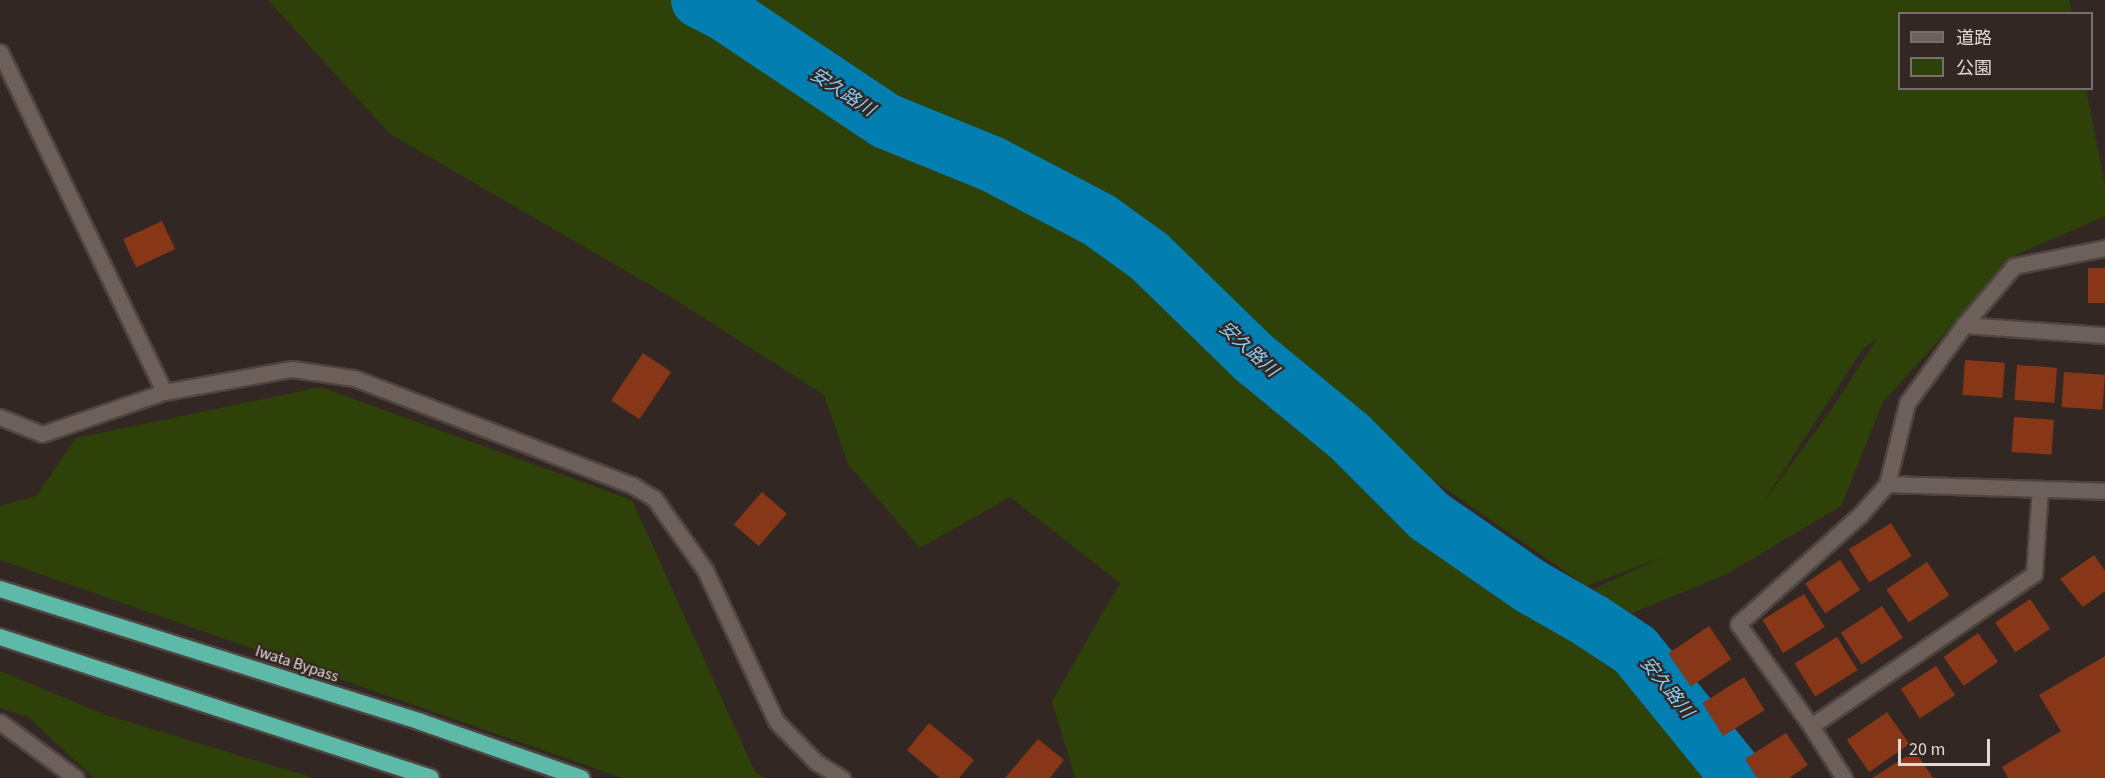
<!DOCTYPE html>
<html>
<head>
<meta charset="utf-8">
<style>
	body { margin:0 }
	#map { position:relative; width:2105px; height:778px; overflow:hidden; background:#332723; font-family:"Source Sans 3","Noto Sans JP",sans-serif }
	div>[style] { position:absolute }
	.green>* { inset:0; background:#2d4108 }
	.river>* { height:56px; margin:-28px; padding:0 28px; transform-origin:28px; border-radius:28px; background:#027eb0 }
	.building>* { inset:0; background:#873718; transform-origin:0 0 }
	.roads { filter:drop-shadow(2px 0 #4e4441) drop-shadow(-2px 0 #4e4441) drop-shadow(0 2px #4e4441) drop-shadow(0 -2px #4e4441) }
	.minor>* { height:15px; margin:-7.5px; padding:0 7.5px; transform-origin:7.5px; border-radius:7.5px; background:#6d5f5a }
	.trunk>* { height:16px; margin:-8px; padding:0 8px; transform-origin:8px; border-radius:8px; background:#5ebaa8 }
	span { translate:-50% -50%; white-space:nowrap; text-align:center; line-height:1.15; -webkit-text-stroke:4.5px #332723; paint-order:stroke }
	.street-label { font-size:16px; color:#e1d9d6 }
	.water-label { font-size:18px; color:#8acef6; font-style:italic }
	.legend { position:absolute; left:1898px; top:12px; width:195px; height:78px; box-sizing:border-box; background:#332723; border:2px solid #796e6b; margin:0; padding:8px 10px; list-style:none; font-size:18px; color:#e1d9d6 }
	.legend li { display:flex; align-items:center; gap:12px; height:30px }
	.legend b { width:30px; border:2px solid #796e6b }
	.scale { position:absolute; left:1898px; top:739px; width:92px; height:27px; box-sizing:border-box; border:3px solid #e1d9d6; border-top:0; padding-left:8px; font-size:18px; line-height:21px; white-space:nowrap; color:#e1d9d6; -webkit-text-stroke:4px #332723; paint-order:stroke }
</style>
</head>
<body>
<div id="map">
	<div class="green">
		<div style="clip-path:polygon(268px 0,696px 0,835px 93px,1083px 225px,1160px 284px,1237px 371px,1348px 453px,1469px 573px,1595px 645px,1713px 749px,1731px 778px,1075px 778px,1052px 701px,1120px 583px,1010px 497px,920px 548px,848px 464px,824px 395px,674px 299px,390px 134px)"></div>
		<div style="clip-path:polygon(evenodd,744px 0,2069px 0,2072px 13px,1900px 14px,1900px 88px,2086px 89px,2105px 185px,2105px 216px,2016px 255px,1883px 402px,1841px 506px,1727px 574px,1630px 614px,1593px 589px,1661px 558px,1586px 586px,1362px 431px,1135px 217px,894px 105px,811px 50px,749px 13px,744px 0,1878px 337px,1834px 406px,1762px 504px,1862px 350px,1878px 337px)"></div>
		<div style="clip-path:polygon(321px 387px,632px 500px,755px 772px,765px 778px,622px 778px,0 560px,0 506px,36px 496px,76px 438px)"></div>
		<div style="clip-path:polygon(0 671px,106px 715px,314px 778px,94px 778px,28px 717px,0 708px)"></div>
	</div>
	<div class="river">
		<div style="left:699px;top:0;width:27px;rotate:27deg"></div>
		<div style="left:723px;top:12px;width:196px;rotate:33.8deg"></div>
		<div style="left:886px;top:121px;width:114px;rotate:22.1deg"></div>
		<div style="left:992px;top:164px;width:121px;rotate:27.6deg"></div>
		<div style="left:1099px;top:220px;width:62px;rotate:35.8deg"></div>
		<div style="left:1149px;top:256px;width:146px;rotate:44.2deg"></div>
		<div style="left:1254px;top:358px;width:123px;rotate:39.4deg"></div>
		<div style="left:1349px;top:436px;width:113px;rotate:45deg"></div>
		<div style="left:1429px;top:516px;width:123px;rotate:34.7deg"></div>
		<div style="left:1530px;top:586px;width:70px;rotate:29.8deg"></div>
		<div style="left:1591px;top:621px;width:53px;rotate:33.4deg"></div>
		<div style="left:1635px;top:650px;width:165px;rotate:50.9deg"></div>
	</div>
	<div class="building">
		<div style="left:162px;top:221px;width:31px;height:43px;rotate:65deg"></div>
		<div style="left:2088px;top:268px;width:17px;height:35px"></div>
		<div style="left:643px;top:353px;width:34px;height:57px;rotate:34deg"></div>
		<div style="left:1965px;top:360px;width:40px;height:35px;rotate:4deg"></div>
		<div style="left:2017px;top:365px;width:40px;height:35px;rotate:4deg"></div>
		<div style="left:2064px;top:372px;width:41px;height:35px;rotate:4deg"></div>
		<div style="left:2014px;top:417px;width:40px;height:35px;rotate:4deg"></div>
		<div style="left:762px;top:492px;width:33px;height:43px;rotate:41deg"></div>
		<div style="left:1891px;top:523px;width:39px;height:50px;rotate:58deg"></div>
		<div style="clip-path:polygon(2094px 555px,2105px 571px,2105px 591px,2083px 607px,2060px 579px)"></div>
		<div style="left:1840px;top:560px;width:36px;height:42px;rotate:56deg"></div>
		<div style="left:1927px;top:562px;width:40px;height:49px;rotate:56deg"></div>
		<div style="left:1804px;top:594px;width:39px;height:49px;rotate:58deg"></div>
		<div style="left:2030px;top:599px;width:36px;height:42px;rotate:56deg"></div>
		<div style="left:1882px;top:606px;width:38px;height:49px;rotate:57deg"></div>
		<div style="left:1709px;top:626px;width:40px;height:49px;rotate:56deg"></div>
		<div style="left:1978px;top:633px;width:35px;height:42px;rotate:55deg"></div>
		<div style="left:1837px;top:637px;width:39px;height:50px;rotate:58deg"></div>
		<div style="clip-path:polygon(2105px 656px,2105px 778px,2008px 778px,2002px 767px,2061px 731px,2039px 695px)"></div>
		<div style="left:1936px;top:666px;width:35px;height:42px;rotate:57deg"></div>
		<div style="left:1744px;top:677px;width:39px;height:49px;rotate:58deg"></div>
		<div style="left:1887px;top:712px;width:39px;height:49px;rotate:55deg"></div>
		<div style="clip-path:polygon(929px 723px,974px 760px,959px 778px,940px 778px,907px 750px)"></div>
		<div style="clip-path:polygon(1786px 733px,1808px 765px,1789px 778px,1757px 778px,1745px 759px)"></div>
		<div style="clip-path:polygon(1038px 739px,1064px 760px,1050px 778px,1005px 778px)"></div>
		<div style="clip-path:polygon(1915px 751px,1933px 778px,1872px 778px)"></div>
	</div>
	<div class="roads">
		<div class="minor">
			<div style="left:0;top:52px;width:377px;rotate:64.2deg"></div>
			<div style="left:1964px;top:325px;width:141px;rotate:4.1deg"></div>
			<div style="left:0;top:417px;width:45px;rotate:22deg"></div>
			<div style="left:42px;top:434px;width:129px;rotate:-19deg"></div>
			<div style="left:164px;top:392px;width:130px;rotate:-10.2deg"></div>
			<div style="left:292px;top:369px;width:63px;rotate:8.3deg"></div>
			<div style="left:354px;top:378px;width:298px;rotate:21.1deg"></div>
			<div style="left:632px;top:485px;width:26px;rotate:31deg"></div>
			<div style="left:654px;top:498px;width:88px;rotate:54.7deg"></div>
			<div style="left:705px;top:570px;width:167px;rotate:64.8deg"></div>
			<div style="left:776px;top:721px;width:57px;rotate:45.7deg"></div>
			<div style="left:816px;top:762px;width:31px;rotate:32deg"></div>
			<div style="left:1887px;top:484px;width:218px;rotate:1.8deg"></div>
			<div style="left:0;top:722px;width:94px;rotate:36.4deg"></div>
			<div style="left:1811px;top:726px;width:270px;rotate:-34.3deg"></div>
			<div style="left:2034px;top:574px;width:85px;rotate:-86deg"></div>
			<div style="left:1844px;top:778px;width:62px;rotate:-122.4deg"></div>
			<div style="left:1811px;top:726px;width:125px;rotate:-125.6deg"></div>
			<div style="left:1738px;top:624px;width:164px;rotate:-41.8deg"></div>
			<div style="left:1860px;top:515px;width:41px;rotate:-48.9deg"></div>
			<div style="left:1887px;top:484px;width:83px;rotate:-76.1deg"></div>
			<div style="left:1907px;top:403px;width:97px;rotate:-53.8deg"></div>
			<div style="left:1964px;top:325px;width:77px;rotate:-49.7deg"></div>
			<div style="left:2014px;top:266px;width:93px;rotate:-11.2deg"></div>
		</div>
		<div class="trunk">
			<div style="left:0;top:589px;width:442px;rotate:17.5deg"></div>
			<div style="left:421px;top:722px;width:170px;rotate:19.3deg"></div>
			<div style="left:0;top:637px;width:453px;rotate:18.1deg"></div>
		</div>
	</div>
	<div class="street-label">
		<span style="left:297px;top:664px;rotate:18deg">Iwata Bypass</span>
	</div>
	<div class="water-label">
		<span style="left:842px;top:93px;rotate:33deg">安久路川</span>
		<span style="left:1248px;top:350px;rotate:42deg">安久路川</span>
		<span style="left:1666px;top:688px;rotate:51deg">安久路川</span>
	</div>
	<ul class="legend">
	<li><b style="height:8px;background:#6d5f5a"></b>道路</li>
	<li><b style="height:16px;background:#2d4108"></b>公園</li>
	</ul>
	<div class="scale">20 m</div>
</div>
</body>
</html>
